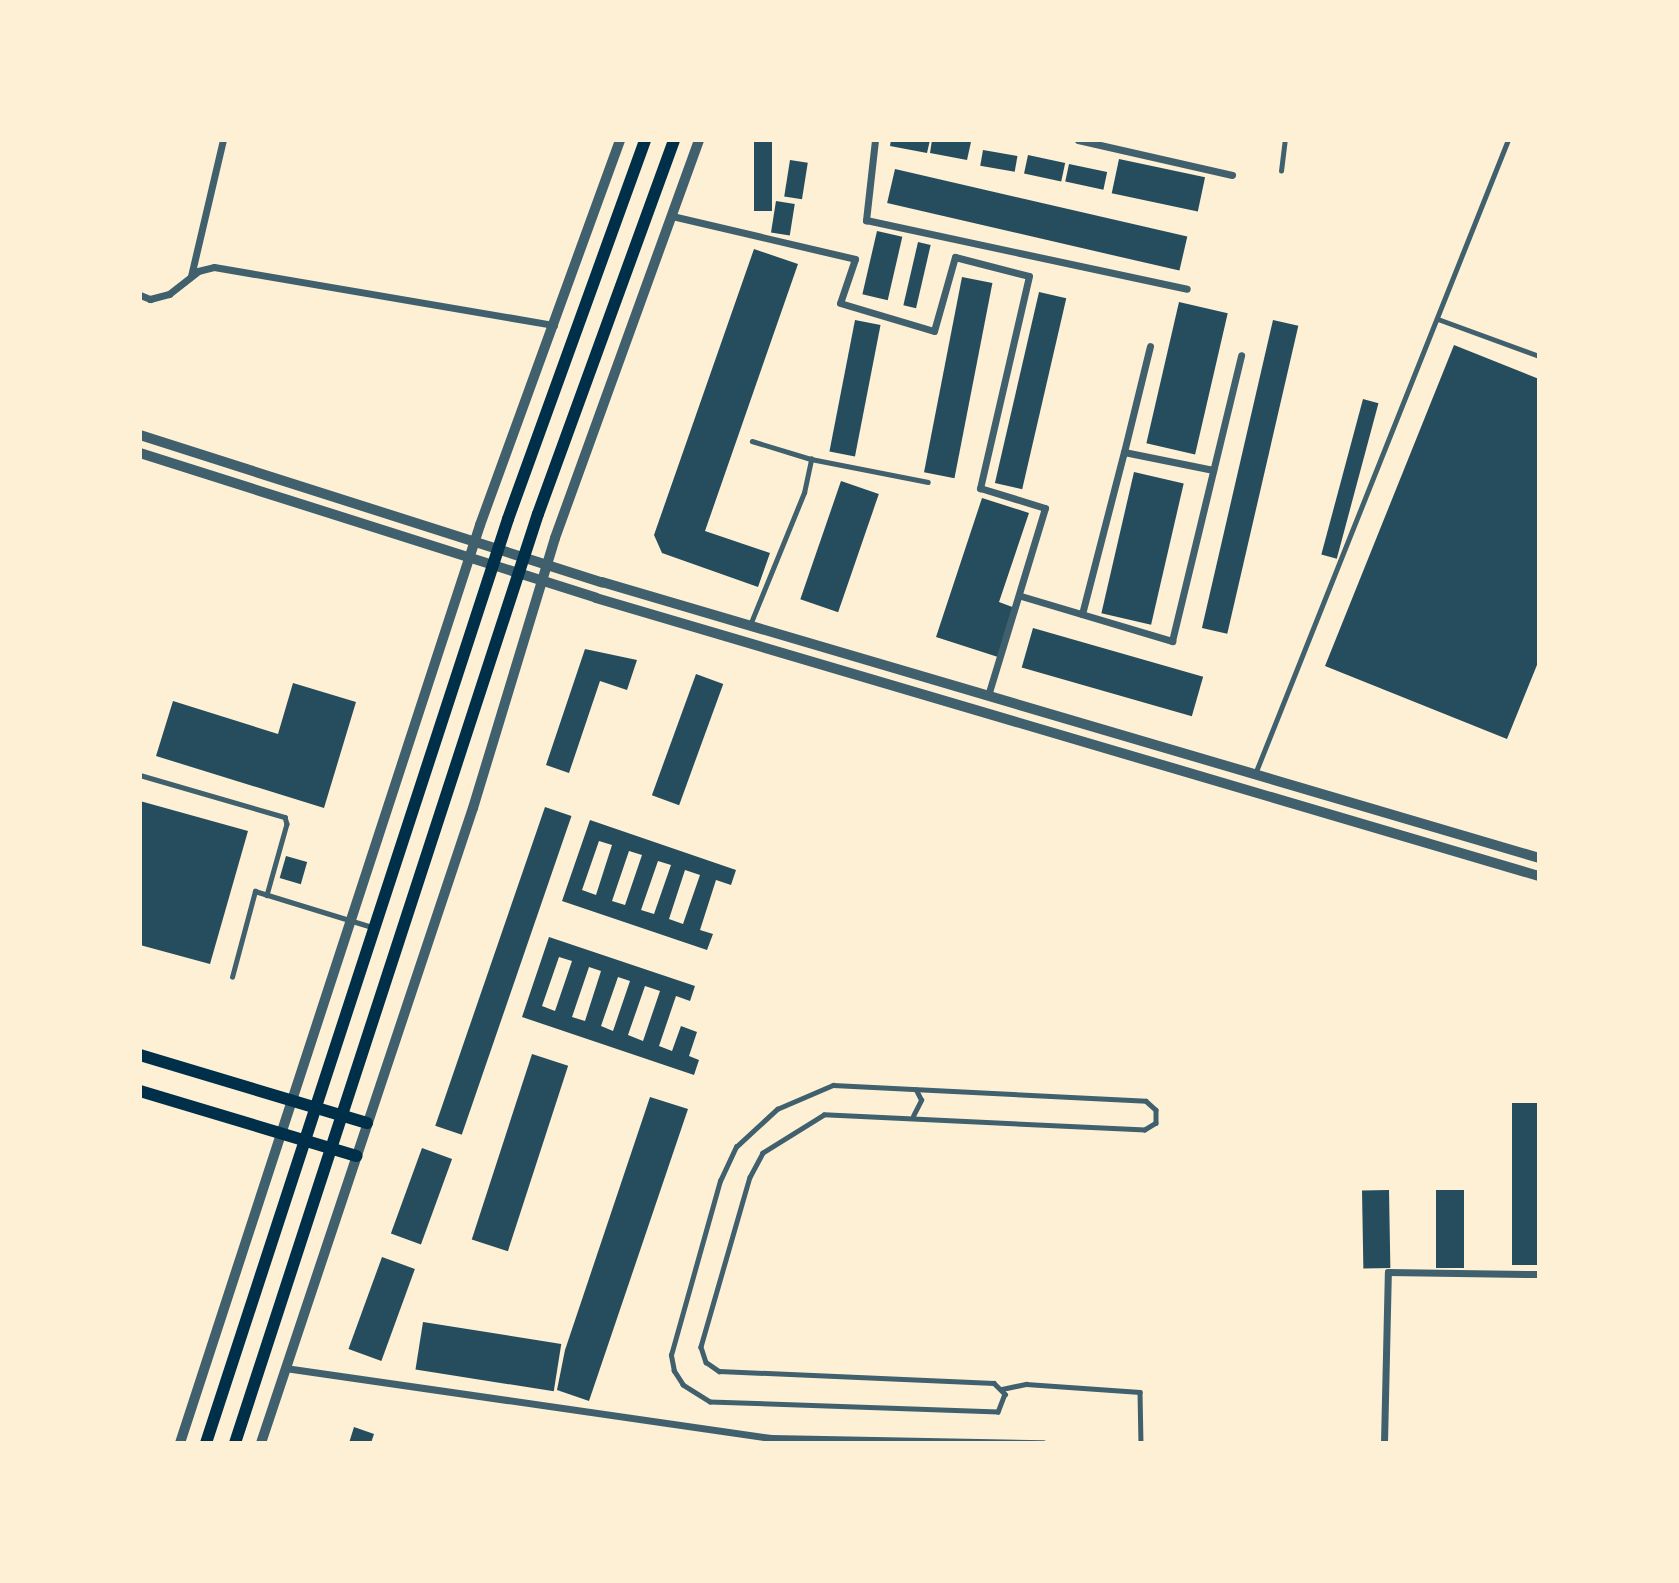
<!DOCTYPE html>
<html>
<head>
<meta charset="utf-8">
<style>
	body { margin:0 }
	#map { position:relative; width:1679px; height:1583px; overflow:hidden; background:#fdf0d5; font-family:Karla,sans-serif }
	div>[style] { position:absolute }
	.building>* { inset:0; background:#264d5e; transform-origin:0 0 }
	.service>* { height:4.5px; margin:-2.25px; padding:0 2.25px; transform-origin:2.25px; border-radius:2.25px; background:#3f606c }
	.minor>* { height:7px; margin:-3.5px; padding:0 3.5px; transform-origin:3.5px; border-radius:3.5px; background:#3f606c }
	.tertiary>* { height:10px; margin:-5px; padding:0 5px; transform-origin:5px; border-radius:5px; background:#3f606c }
	.secondary>* { height:12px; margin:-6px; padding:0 6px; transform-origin:6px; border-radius:6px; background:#003049 }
	.primary>* { height:12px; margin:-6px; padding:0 6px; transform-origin:6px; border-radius:6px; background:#003049 }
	span { translate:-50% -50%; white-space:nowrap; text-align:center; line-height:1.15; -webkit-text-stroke:6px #fdf0d5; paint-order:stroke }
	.frame { position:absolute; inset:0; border:142px solid #fdf0d5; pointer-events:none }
</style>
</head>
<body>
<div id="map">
	<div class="building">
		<div style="left:754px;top:140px;width:18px;height:71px"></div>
		<div style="clip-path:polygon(891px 140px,930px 140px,927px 153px,890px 146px)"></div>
		<div style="clip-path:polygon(932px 140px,971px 142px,967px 160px,930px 153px)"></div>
		<div style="left:983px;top:150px;width:35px;height:16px;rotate:10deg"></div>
		<div style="left:1028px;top:155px;width:38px;height:19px;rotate:12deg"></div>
		<div style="left:1119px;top:159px;width:88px;height:35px;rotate:12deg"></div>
		<div style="left:790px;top:160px;width:18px;height:37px;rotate:9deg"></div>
		<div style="left:1069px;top:164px;width:39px;height:18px;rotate:12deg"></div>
		<div style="left:895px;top:169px;width:300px;height:35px;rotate:13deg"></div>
		<div style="left:776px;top:201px;width:19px;height:32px;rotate:9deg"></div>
		<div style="left:877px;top:231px;width:26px;height:65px;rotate:13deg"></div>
		<div style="left:918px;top:242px;width:13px;height:65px;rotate:13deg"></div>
		<div style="clip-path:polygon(754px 249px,798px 264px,705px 531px,770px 553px,758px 587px,662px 553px,654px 535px)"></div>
		<div style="left:962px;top:277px;width:31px;height:199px;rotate:11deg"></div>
		<div style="left:1039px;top:292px;width:28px;height:196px;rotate:13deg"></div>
		<div style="left:1179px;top:302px;width:50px;height:145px;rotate:13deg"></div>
		<div style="left:855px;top:320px;width:26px;height:134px;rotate:11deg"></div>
		<div style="left:1273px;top:320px;width:26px;height:316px;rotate:13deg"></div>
		<div style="clip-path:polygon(1454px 345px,1539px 379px,1539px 660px,1507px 739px,1325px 666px)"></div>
		<div style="left:1363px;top:399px;width:16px;height:161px;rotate:15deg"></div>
		<div style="left:1134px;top:472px;width:51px;height:145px;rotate:13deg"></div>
		<div style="left:841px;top:481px;width:40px;height:125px;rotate:19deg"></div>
		<div style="clip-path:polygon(982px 498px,1029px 513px,999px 602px,1015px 608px,998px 657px,936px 637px)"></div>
		<div style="left:1033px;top:628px;width:177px;height:41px;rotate:16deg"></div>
		<div style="clip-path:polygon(585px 649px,637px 660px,627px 690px,600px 681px,569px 773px,546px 765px)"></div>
		<div style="left:696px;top:674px;width:29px;height:129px;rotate:20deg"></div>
		<div style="clip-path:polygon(293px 683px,356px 702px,324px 808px,156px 756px,173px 701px,278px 734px)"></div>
		<div style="clip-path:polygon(140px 801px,248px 831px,210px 964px,140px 945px)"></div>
		<div style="left:545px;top:807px;width:28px;height:337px;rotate:19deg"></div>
		<div style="clip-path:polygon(evenodd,590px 820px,736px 870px,731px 885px,716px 880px,700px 930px,713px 934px,707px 950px,562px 901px,590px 820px,599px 841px,612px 845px,596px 895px,582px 890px,599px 841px,590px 820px,629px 851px,642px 855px,625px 905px,612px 901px,629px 851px,590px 820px,658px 861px,671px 865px,654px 914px,641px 910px,658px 861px,590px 820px,685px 870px,700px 875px,683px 924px,669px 919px,685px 870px)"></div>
		<div style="left:286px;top:856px;width:22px;height:23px;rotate:16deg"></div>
		<div style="clip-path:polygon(evenodd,549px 937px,695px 986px,690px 1001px,676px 996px,659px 1046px,672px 1051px,681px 1026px,697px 1032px,689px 1056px,699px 1060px,694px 1075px,522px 1017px,549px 937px,559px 957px,572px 961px,555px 1011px,542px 1006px,559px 957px,549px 937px,589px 967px,601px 971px,585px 1021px,572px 1017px,589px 967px,549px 937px,618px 977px,630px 981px,613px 1031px,601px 1026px,618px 977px,549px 937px,645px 986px,660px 991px,643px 1041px,628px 1035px,645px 986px)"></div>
		<div style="left:532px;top:1054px;width:38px;height:195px;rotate:18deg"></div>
		<div style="clip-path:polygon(650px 1097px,688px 1109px,589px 1401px,557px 1390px,565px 1350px)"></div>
		<div style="left:1512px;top:1103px;width:27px;height:162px"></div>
		<div style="left:422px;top:1148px;width:32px;height:91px;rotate:20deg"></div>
		<div style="left:1389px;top:1190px;width:78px;height:27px;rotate:89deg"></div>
		<div style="left:1436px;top:1190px;width:28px;height:78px"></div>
		<div style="left:382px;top:1257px;width:35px;height:98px;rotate:20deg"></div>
		<div style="left:423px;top:1322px;width:140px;height:48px;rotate:9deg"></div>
		<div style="clip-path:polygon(354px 1427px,374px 1434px,371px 1443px,349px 1443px)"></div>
	</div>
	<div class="service">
		<div style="left:1281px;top:171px;width:31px;rotate:-83deg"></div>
		<div style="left:1438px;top:319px;width:108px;rotate:20.1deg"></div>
		<div style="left:752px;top:441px;width:62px;rotate:17deg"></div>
		<div style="left:811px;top:459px;width:119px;rotate:11.1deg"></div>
		<div style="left:750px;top:625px;width:143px;rotate:-67.8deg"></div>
		<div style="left:804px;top:493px;width:35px;rotate:-78deg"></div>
		<div style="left:1255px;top:774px;width:683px;rotate:-68.25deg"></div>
		<div style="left:140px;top:775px;width:151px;rotate:16.2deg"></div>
		<div style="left:285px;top:817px;width:7px;rotate:74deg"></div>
		<div style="left:287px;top:824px;width:74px;rotate:105.7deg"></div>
		<div style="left:232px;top:977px;width:89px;rotate:-75deg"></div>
		<div style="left:255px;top:891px;width:122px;rotate:17.1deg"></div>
		<div style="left:833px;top:1085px;width:313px;rotate:2.9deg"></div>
		<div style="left:1146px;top:1101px;width:13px;rotate:42deg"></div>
		<div style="left:1156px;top:1110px;width:13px;rotate:90deg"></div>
		<div style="left:1156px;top:1123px;width:13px;rotate:148deg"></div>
		<div style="left:1145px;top:1130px;width:321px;rotate:-177.3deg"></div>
		<div style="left:824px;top:1115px;width:72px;rotate:148.1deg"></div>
		<div style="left:763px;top:1153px;width:27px;rotate:118deg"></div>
		<div style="left:750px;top:1177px;width:177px;rotate:106.1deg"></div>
		<div style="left:701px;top:1347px;width:16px;rotate:72deg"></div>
		<div style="left:706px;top:1362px;width:16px;rotate:35deg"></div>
		<div style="left:719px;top:1371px;width:275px;rotate:2.5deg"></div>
		<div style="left:994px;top:1383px;width:16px;rotate:45deg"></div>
		<div style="left:1005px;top:1394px;width:19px;rotate:111deg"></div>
		<div style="left:998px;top:1412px;width:288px;rotate:-178deg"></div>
		<div style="left:710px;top:1402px;width:32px;rotate:-148deg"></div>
		<div style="left:683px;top:1385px;width:17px;rotate:-123deg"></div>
		<div style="left:674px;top:1371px;width:16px;rotate:-101deg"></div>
		<div style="left:671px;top:1355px;width:181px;rotate:-74.3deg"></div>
		<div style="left:720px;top:1181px;width:38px;rotate:-65deg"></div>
		<div style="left:736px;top:1147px;width:56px;rotate:-42.8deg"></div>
		<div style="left:777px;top:1109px;width:61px;rotate:-23.2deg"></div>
		<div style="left:913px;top:1116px;width:18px;rotate:-63deg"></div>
		<div style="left:921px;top:1100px;width:11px;rotate:-117deg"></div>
		<div style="left:1002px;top:1389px;width:25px;rotate:-12deg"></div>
		<div style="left:1026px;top:1384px;width:114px;rotate:4deg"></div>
		<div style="left:1140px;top:1392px;width:51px;rotate:88.9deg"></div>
	</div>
	<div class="minor">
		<div style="left:875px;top:140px;width:81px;rotate:96.4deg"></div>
		<div style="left:866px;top:220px;width:328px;rotate:12.1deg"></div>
		<div style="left:1078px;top:140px;width:158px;rotate:12.8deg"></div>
		<div style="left:672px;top:216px;width:188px;rotate:13.2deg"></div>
		<div style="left:855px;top:259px;width:46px;rotate:108.8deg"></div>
		<div style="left:840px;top:303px;width:98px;rotate:16.6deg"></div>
		<div style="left:934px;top:331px;width:77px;rotate:-74.2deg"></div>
		<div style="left:955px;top:257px;width:76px;rotate:14.4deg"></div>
		<div style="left:1029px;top:276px;width:218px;rotate:103deg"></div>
		<div style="left:980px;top:488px;width:68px;rotate:17.1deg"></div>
		<div style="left:1045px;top:508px;width:196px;rotate:106.9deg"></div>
		<div style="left:191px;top:276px;width:140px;rotate:-76.8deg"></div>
		<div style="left:140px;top:295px;width:11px;rotate:22deg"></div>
		<div style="left:150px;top:299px;width:20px;rotate:-15deg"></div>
		<div style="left:169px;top:294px;width:37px;rotate:-38deg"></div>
		<div style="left:198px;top:271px;width:16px;rotate:-14deg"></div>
		<div style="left:214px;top:267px;width:345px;rotate:9.7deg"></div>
		<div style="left:1124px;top:452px;width:109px;rotate:-76.2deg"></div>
		<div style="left:1021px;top:596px;width:158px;rotate:16.6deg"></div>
		<div style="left:1172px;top:641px;width:294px;rotate:-76.4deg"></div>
		<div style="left:1082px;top:614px;width:167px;rotate:-75.5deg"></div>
		<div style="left:1124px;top:452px;width:91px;rotate:11.4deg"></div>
		<div style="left:285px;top:1368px;width:491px;rotate:8.2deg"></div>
		<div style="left:771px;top:1438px;width:272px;rotate:1.1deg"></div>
		<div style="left:1384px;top:1443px;width:171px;rotate:-88.7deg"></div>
		<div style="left:1388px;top:1272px;width:151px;rotate:0.8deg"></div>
	</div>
	<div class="tertiary">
		<div style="left:140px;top:435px;width:485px;rotate:17.7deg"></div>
		<div style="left:602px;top:582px;width:977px;rotate:16.41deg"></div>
		<div style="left:140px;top:453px;width:478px;rotate:17.6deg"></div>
		<div style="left:596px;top:598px;width:983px;rotate:16.43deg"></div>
		<div style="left:180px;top:1443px;width:966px;rotate:-71.9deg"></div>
		<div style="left:480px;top:525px;width:410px;rotate:-70deg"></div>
		<div style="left:261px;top:1443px;width:669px;rotate:-71.54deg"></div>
		<div style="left:473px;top:808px;width:282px;rotate:-73.1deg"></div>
		<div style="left:555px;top:538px;width:423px;rotate:-70.1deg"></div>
	</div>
	<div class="secondary">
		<div style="left:140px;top:1055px;width:237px;rotate:16.7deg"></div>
		<div style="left:140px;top:1091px;width:226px;rotate:16.7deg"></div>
	</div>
	<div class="primary">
		<div style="left:206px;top:1443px;width:972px;rotate:-71.9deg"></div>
		<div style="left:508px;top:519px;width:403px;rotate:-70.1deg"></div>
		<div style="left:235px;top:1443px;width:977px;rotate:-71.94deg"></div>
		<div style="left:538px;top:514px;width:398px;rotate:-70deg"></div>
	</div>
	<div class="frame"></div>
</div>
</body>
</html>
